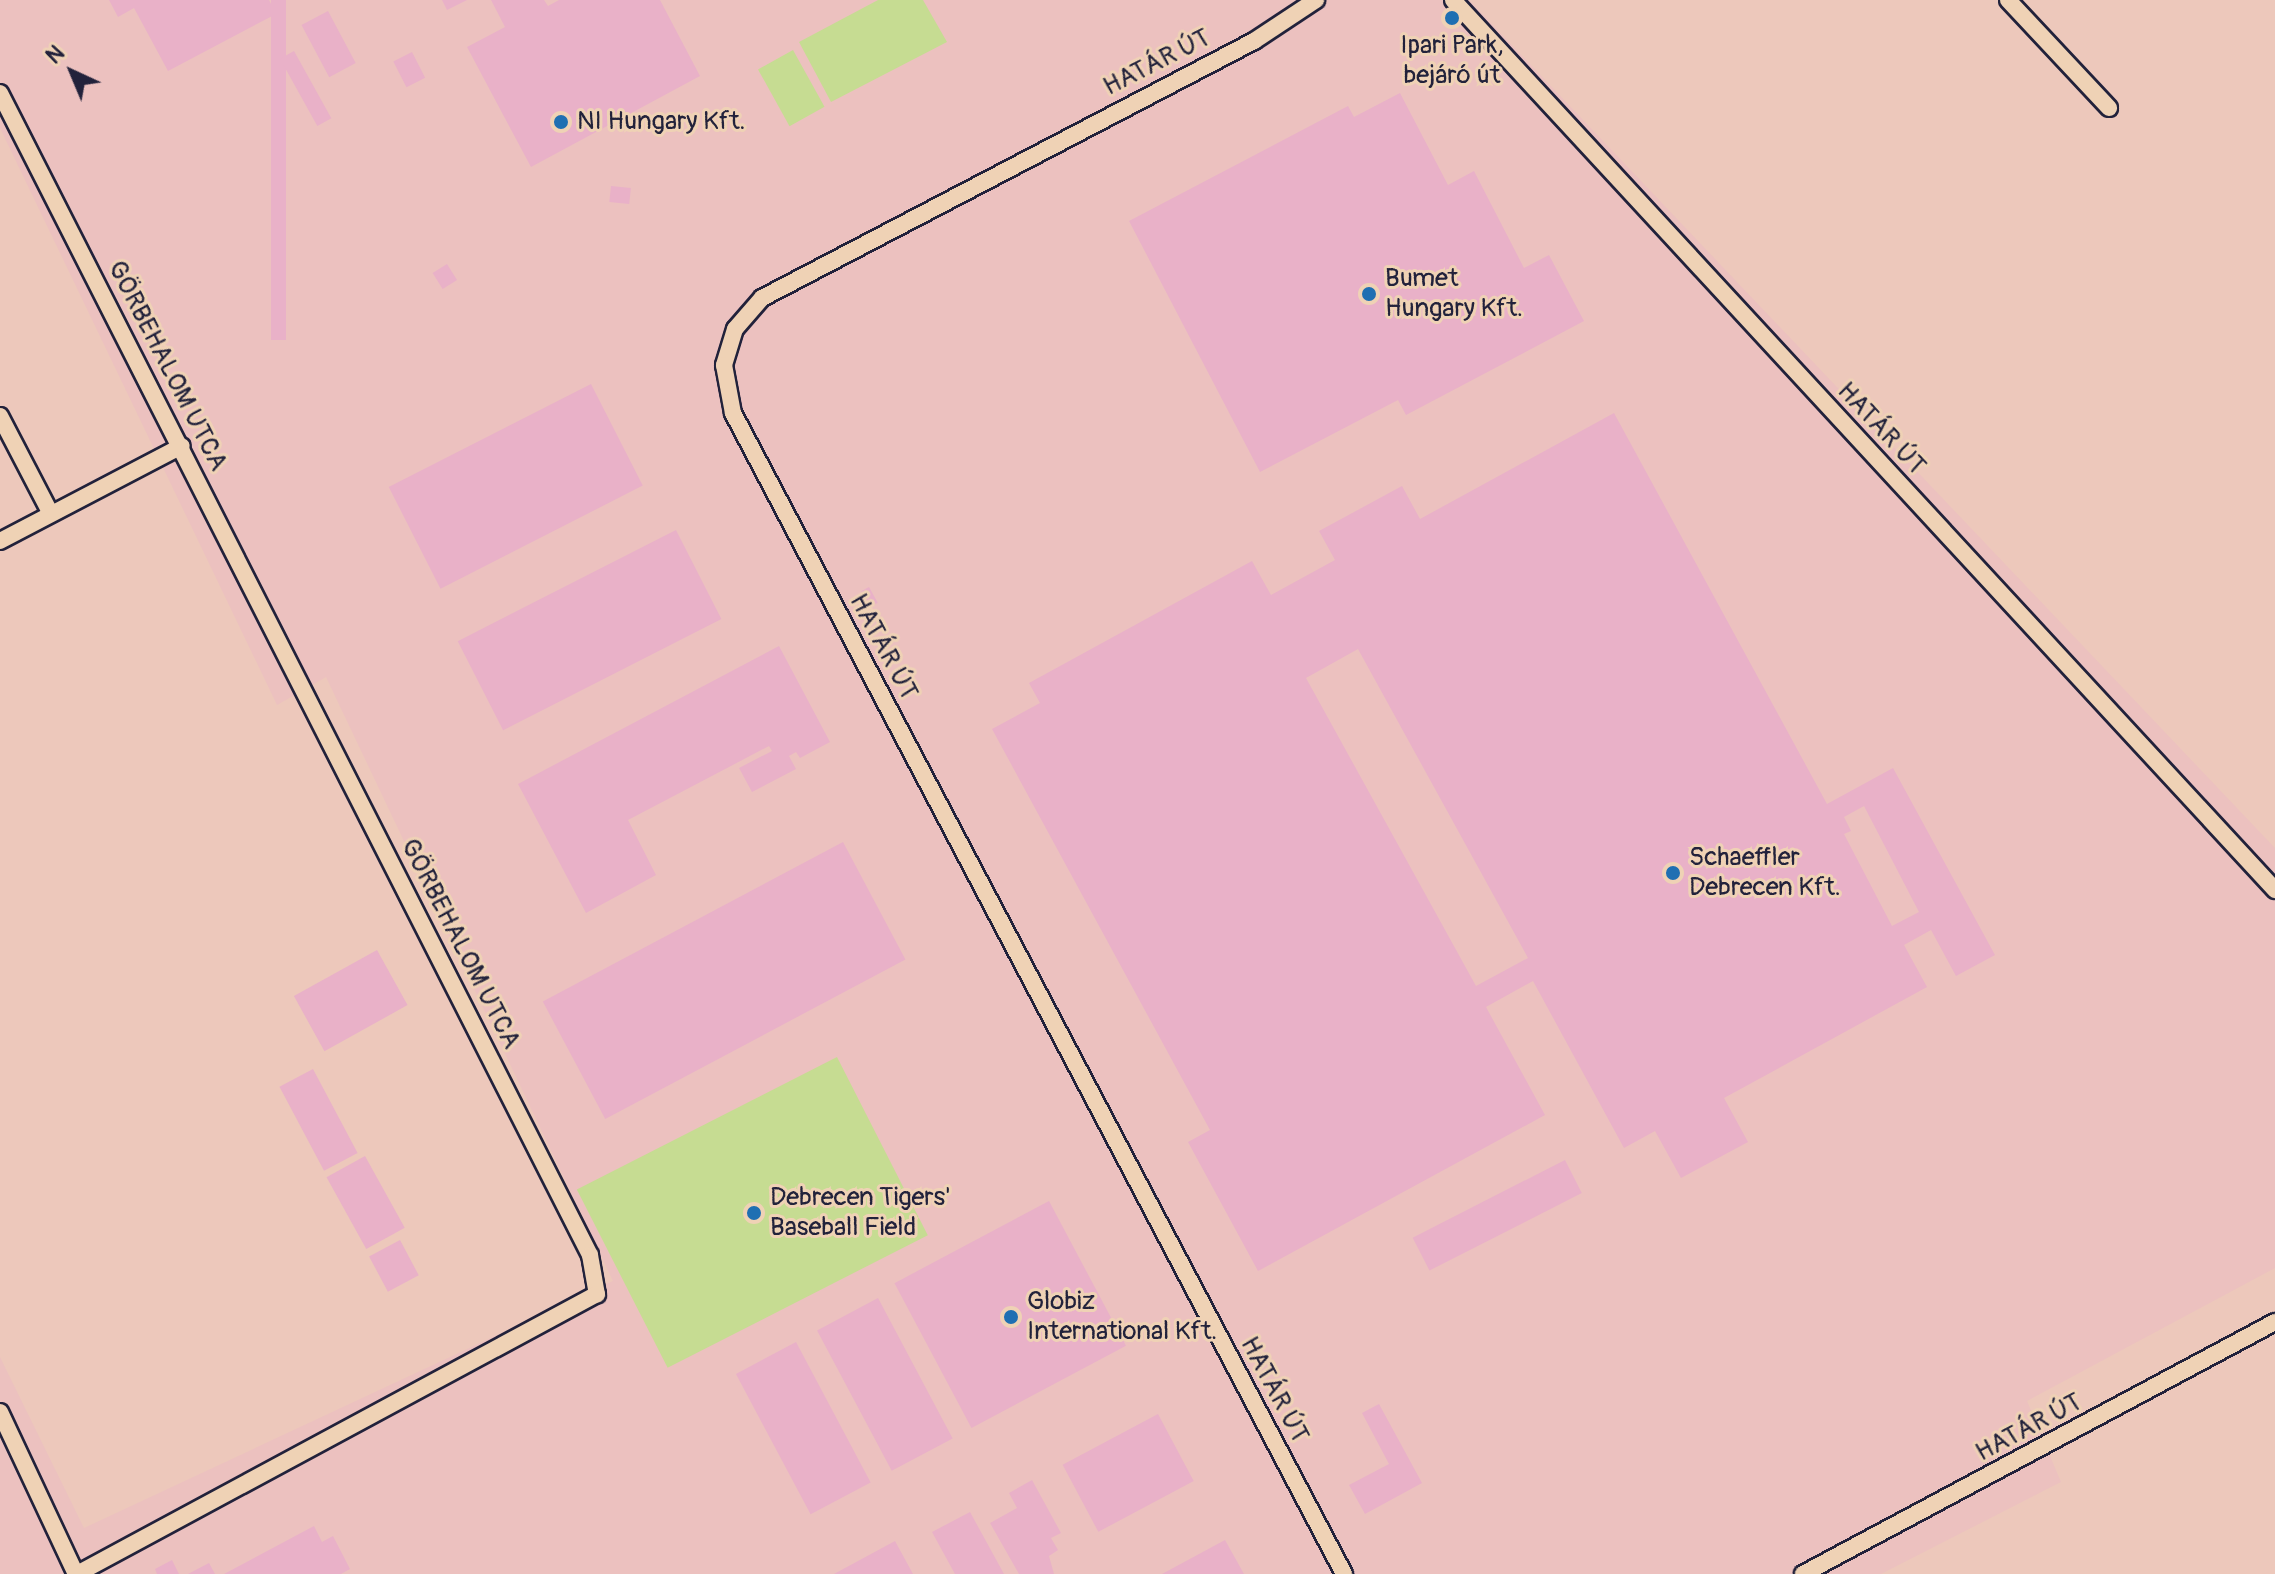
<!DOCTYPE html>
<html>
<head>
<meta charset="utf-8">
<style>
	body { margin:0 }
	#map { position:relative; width:2275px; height:1574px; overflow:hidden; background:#edc8bb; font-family:Pangolin,sans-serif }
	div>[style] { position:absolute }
	.built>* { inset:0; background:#ecc1bf }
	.green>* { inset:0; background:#c6dc92; transform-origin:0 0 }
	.building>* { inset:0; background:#e9b1c8; transform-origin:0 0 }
	.roads { filter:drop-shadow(2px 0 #22223b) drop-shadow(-2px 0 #22223b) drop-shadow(0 2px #22223b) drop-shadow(0 -2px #22223b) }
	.minor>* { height:16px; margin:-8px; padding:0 8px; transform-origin:8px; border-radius:8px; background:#efd2b5 }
	.dots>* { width:22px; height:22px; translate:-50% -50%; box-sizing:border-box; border:4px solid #efd2b5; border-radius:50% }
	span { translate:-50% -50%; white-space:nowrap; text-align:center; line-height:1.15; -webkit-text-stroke:6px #efd2b5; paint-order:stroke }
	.poi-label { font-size:26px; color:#22223b }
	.left { translate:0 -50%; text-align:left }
	.street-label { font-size:26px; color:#22223b }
	.north { position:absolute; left:32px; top:32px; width:80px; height:80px; -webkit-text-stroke:6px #efd2b5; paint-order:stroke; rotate:316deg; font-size:22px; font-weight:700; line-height:32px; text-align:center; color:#22223b }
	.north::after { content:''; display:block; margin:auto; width:28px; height:36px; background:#22223b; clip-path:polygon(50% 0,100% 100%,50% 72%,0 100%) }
</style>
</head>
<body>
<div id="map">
	<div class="built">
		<div style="clip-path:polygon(0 0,1469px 0,2275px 848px,2275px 1268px,2027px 1401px,2061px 1482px,1881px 1574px,0 1574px,0 1357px,84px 1528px,613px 1281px,326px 677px,277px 705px,0 128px)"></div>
	</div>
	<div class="green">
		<div style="clip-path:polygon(878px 0,923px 0,947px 42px,831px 102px,799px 42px)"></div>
		<div style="left:793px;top:50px;width:65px;height:40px;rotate:61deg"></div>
		<div style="left:837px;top:1057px;width:200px;height:292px;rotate:63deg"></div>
	</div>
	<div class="building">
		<div style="clip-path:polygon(109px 0,269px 0,276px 14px,168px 71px,134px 8px,118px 17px)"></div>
		<div style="left:271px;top:0;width:15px;height:340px"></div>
		<div style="clip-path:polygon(442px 0,467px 0,447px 10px)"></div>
		<div style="clip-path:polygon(491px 0,544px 0,548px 6px,559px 0,660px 0,700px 76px,531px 167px,467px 47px,505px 27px)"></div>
		<div style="left:328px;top:11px;width:59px;height:30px;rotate:62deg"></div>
		<div style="left:294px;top:51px;width:77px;height:16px;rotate:61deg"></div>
		<div style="left:412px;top:52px;width:29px;height:21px;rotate:63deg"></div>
		<div style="clip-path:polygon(1400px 93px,1448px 185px,1474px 171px,1524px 268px,1549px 255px,1584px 321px,1406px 415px,1398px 400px,1260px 472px,1129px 221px,1348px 106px,1354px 117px)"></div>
		<div style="left:611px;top:186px;width:20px;height:16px;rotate:6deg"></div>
		<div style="left:447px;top:264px;width:19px;height:17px;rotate:58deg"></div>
		<div style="left:591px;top:384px;width:114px;height:227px;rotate:63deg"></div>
		<div style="clip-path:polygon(evenodd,1614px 413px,1827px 804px,1893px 768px,1995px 955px,1956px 976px,1931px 930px,1904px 945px,1927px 987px,1724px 1098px,1748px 1142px,1681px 1178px,1655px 1131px,1624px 1148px,1533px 981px,1486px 1007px,1545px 1115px,1258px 1271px,1188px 1142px,1210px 1130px,992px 729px,1040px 703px,1029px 683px,1252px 561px,1271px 595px,1335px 560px,1319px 531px,1402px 486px,1420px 519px,1614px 413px,1358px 649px,1528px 958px,1476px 986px,1306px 678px,1358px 649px,1614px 413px,1864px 806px,1919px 912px,1892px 926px,1844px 834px,1851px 831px,1844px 817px,1864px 806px)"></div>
		<div style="left:676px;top:530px;width:100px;height:245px;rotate:63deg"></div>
		<div style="left:869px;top:587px;width:18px;height:9px;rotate:61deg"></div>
		<div style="clip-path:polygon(779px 646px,830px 742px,800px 758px,796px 752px,789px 756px,796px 769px,752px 792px,739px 768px,772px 751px,769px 746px,628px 820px,656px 875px,586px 913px,518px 784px)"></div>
		<div style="left:843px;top:842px;width:133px;height:340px;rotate:62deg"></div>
		<div style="left:377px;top:950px;width:63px;height:95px;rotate:61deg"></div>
		<div style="left:313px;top:1069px;width:95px;height:38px;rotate:62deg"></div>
		<div style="left:365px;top:1156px;width:82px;height:44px;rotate:61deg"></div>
		<div style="left:1565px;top:1160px;width:37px;height:171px;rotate:63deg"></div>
		<div style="left:1049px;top:1201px;width:164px;height:175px;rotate:62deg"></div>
		<div style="left:400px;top:1240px;width:40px;height:35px;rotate:62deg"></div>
		<div style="left:878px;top:1298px;width:159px;height:69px;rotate:62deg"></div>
		<div style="left:796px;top:1342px;width:159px;height:68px;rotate:62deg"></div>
		<div style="clip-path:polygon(1379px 1404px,1422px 1483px,1365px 1514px,1349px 1485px,1389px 1464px,1362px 1413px)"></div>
		<div style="left:1158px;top:1414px;width:76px;height:108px;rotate:62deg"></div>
		<div style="clip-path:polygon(1032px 1480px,1061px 1533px,1051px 1538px,1058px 1550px,1049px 1556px,1054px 1574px,1019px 1574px,990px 1523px,1017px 1508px,1009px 1493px)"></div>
		<div style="clip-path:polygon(970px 1512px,1004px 1574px,955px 1574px,932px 1532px)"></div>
		<div style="clip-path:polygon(314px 1526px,322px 1542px,333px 1536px,350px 1569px,341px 1574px,224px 1574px)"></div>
		<div style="clip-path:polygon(1225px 1540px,1244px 1574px,1162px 1574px)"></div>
		<div style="clip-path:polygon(895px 1541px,913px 1574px,834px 1574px)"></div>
		<div style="clip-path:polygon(172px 1560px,179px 1574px,157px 1574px,155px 1569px)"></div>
		<div style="clip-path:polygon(209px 1563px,215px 1574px,188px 1574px)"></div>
	</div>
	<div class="roads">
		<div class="minor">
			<div style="left:1316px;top:0;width:74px;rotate:146.5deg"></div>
			<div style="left:1254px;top:41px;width:555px;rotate:152.42deg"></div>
			<div style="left:762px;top:298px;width:41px;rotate:131.1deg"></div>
			<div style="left:735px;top:329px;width:38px;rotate:107deg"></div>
			<div style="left:724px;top:365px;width:49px;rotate:79.4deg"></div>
			<div style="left:733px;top:413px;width:1312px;rotate:62.24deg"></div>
			<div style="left:1453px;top:0;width:1212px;rotate:47.27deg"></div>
			<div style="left:2008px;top:0;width:148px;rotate:46.9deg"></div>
			<div style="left:0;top:93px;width:1303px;rotate:63.08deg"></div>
			<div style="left:590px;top:1255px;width:40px;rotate:80deg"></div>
			<div style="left:597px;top:1294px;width:591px;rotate:151.7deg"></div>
			<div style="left:0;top:416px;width:110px;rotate:62.5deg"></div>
			<div style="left:0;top:541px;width:205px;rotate:-27.6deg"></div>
			<div style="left:0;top:1412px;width:179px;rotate:64.9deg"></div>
			<div style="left:1803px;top:1574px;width:535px;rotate:-28.1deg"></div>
		</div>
	</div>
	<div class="dots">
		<div style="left:1452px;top:18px;background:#1f6fb2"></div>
		<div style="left:561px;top:122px;background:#1f6fb2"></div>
		<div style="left:1369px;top:294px;background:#1f6fb2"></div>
		<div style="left:1673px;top:873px;background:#1f6fb2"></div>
		<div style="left:754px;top:1213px;background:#1f6fb2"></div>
		<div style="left:1011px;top:1317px;background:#1f6fb2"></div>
	</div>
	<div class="poi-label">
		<span style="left:1452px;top:61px">Ipari Park,<br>bejáró út</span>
		<span class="left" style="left:577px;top:122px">NI Hungary Kft.</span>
		<span class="left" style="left:1385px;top:294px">Bumet<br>Hungary Kft.</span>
		<span class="left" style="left:1689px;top:873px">Schaeffler<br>Debrecen Kft.</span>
		<span class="left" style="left:770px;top:1213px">Debrecen Tigers'<br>Baseball Field</span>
		<span class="left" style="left:1027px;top:1317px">Globiz<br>International Kft.</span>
	</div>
	<div class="street-label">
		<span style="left:1157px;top:63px;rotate:-27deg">HATÁR ÚT</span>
		<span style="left:167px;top:366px;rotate:63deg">GÖRBEHALOM UTCA</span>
		<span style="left:1881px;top:429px;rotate:47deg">HATÁR ÚT</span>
		<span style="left:883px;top:647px;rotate:62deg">HATÁR ÚT</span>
		<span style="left:460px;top:944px;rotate:63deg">GÖRBEHALOM UTCA</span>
		<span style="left:1274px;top:1390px;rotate:62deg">HATÁR ÚT</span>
		<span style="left:2029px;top:1428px;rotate:-28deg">HATÁR ÚT</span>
	</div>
	<div class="north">N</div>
</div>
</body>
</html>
